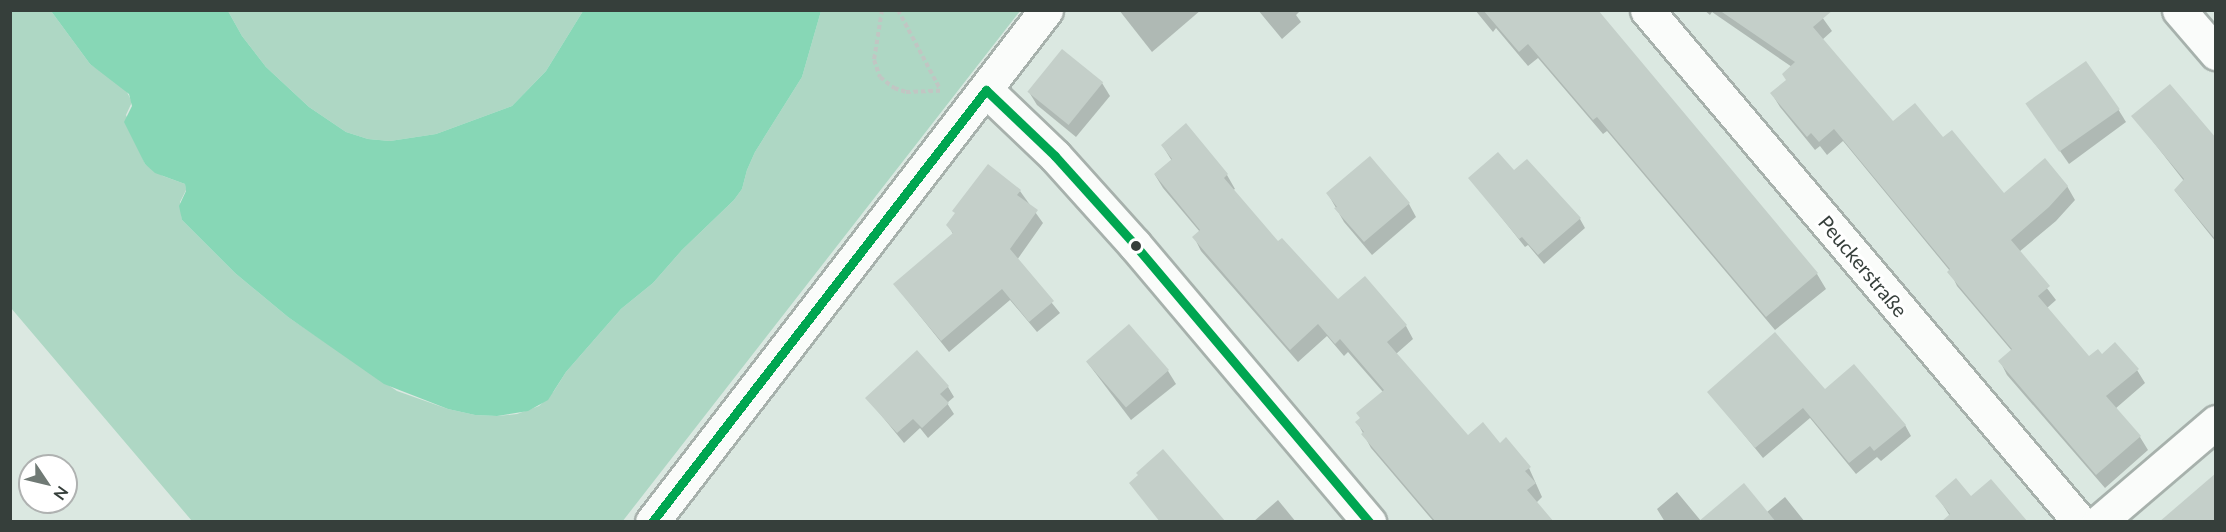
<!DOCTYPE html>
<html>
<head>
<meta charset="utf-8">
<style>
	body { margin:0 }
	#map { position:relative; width:2226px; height:532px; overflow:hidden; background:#dbe8e1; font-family:Lato,sans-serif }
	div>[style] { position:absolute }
	.green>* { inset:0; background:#aed7c4 }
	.water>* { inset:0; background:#87d7b6 }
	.shadow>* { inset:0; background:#0003 }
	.building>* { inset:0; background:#c4cfc9; transform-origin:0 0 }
	.path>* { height:4px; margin-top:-2px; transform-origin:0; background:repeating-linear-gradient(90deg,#c1c6c3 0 4.5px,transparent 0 7.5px) }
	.roads { filter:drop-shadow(2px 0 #a7b1ac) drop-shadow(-2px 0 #a7b1ac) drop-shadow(0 2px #a7b1ac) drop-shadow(0 -2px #a7b1ac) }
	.minor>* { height:33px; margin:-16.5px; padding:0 16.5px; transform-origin:16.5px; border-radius:16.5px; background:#fafcfa }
	.bus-1>* { height:9px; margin:-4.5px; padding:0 4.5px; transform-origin:4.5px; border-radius:4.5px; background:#00a651 }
	.dots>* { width:16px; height:16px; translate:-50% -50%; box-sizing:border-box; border:3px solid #fff; border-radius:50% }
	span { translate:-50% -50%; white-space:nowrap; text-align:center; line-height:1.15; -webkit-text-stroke:6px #fff; paint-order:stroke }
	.street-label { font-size:20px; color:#363f3b }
	.frame { position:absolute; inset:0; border:12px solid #363f3b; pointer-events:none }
	.north { position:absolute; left:18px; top:454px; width:60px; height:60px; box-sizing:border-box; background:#fff; border:2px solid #afb2b1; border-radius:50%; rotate:125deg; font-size:16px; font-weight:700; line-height:24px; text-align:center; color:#363f3b }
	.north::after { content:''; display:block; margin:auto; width:21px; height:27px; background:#707a75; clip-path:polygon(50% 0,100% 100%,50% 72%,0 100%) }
</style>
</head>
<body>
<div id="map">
	<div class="green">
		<div style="clip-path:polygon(10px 11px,51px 11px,90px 64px,125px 88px,132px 102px,126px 115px,145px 164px,163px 176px,185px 184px,186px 190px,180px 202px,182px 220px,235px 273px,288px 317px,397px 391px,448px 409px,475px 415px,497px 416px,517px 414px,539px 406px,554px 391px,566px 372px,621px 309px,653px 283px,682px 250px,734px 200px,742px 189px,747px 170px,755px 152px,802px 77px,821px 11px,1020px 11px,622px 522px,192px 521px,11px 308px)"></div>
		<div style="clip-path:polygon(228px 11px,583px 11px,546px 71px,512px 106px,436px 134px,390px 141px,368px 139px,346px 132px,309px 107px,266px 67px,242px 36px)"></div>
	</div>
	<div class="water">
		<div style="clip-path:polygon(51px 11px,228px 11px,242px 36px,266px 67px,309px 107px,346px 132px,368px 139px,390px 141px,436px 134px,512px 106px,546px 71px,583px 11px,821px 11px,802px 77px,755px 152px,747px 170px,742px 189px,734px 200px,682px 250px,653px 283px,621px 309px,566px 372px,548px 400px,528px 411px,497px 416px,475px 415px,448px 409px,384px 384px,288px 317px,235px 273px,182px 220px,179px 206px,186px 191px,185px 184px,155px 173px,145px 164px,124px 122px,132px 106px,129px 94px,90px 64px)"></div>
	</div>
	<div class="shadow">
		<div style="clip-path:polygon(1119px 10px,1201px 10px,1152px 52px)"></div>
		<div style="clip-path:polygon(1258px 10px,1301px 10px,1296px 15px,1301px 22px,1282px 39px)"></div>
		<div style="clip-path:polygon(1475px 10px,1591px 10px,1611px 29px,1817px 274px,1826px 289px,1775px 330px,1607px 131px,1603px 134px,1538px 58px,1528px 66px,1496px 28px,1493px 32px)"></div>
		<div style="clip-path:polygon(1704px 10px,1817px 10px,1832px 31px,1822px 40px,1893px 123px,1943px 139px,2004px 195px,2067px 186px,2075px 200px,2056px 221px,2019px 252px,2056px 300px,2047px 308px,2089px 358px,2101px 356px,2137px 370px,2145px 383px,2115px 409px,2140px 437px,2148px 450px,2105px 488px,2007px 375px,2000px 361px,2012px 351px,1957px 286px,1950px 271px,1843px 141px,1827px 155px,1820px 146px,1815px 150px,1780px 107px,1772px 94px,1787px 81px,1792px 67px,1712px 12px,1710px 15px)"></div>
		<div style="clip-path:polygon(1063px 51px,1102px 83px,1110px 96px,1076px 137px,1037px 105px,1029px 92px)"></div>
		<div style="clip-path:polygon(2028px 105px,2118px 109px,2126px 122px,2069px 164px)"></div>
		<div style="clip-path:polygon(2133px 116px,2216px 141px,2216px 242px,2175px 191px,2184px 181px)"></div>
		<div style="clip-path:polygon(1186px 125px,1227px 175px,1235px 189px,1233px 190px,1278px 243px,1338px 301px,1406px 326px,1413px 339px,1396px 354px,1468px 437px,1500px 445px,1529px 468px,1542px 497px,1536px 503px,1552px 522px,1434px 522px,1371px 448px,1357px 422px,1383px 392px,1348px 352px,1344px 356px,1327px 336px,1298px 362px,1201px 251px,1194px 237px,1200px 232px,1163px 188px,1155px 175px,1172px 161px,1162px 145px)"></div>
		<div style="clip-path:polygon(1514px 172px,1580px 219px,1585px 228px,1544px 264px,1528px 245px,1525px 247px,1470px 178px)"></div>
		<div style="clip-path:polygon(1020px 191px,1043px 223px,1017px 260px,1060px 313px,1037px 332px,1010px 300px,949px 352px,895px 285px,953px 234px,948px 225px)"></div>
		<div style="clip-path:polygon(1328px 194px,1409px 204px,1416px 217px,1372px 255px,1344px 222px)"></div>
		<div style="clip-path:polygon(1129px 327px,1168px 371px,1176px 384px,1131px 420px,1087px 362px)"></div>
		<div style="clip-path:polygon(948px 387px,954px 397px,947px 403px,954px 414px,928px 438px,920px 428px,904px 443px,867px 398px)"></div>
		<div style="clip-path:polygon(1825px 391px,1905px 425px,1911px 436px,1881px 461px,1877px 457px,1856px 474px,1810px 418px,1763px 458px,1709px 392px)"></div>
		<div style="clip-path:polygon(1956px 480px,1950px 516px,1937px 496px)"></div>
		<div style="clip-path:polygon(1677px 492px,1701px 521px,1767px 512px,1785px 497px,1805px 522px,1665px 522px,1657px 509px)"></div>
		<div style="clip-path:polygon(1278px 500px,1296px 522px,1253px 522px)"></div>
	</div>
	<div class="building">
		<div style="clip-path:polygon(1483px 10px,1598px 10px,1818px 273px,1766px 317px,1597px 117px,1593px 120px,1528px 44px,1519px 52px)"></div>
		<div style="clip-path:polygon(1719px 10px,1833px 10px,1813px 27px,1893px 121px,1915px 103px,1943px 137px,1952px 130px,2004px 193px,2045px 158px,2068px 186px,2049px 207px,2011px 240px,2050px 286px,2038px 296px,2089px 356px,2098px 349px,2102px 354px,2115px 342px,2139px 369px,2106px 396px,2141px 436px,2096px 475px,1998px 361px,2012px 349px,1947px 272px,1950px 269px,1834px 129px,1819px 142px,1811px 133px,1807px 137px,1770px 93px,1786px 80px,1782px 74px,1795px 62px)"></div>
		<div style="left:1062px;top:49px;width:53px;height:55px;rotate:39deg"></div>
		<div style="left:2086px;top:61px;width:59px;height:74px;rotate:55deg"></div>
		<div style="clip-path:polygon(2170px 84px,2216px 138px,2216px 240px,2174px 190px,2184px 179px,2131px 116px)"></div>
		<div style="clip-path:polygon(1186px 123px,1228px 174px,1224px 178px,1278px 241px,1282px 238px,1338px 299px,1365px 276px,1407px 325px,1387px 342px,1468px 435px,1483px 422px,1500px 443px,1506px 437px,1531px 467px,1525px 471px,1536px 483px,1527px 490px,1554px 522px,1436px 522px,1361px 434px,1364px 432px,1355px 422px,1360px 418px,1356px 413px,1384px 390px,1340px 339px,1335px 344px,1318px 324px,1290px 350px,1192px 237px,1200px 230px,1154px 174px,1172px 159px,1161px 145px)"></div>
		<div style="clip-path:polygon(1498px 152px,1514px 170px,1527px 159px,1581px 218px,1538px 255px,1522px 237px,1519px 239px,1468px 178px)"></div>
		<div style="clip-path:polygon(1370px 156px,1410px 203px,1364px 242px,1334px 208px,1337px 207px,1326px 193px)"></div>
		<div style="clip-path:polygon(988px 164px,1021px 190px,1017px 195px,1038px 210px,1010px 249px,1054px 301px,1029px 322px,1002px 289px,941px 341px,893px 284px,953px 233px,946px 225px,955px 213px,952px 211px)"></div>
		<div style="left:1129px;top:324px;width:61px;height:57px;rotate:49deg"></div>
		<div style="clip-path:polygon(1775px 332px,1825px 389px,1854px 364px,1906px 425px,1874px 451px,1870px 446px,1849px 463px,1803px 408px,1755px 448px,1707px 392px)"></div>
		<div style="clip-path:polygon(917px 350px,949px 386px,940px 394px,949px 403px,922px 428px,913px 419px,897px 433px,865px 398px)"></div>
		<div style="clip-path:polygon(1163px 449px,1226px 522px,1160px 522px,1129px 483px,1138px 475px,1136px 473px)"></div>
		<div style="clip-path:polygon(2216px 473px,2216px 522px,2159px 522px)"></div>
		<div style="clip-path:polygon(1956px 478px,1971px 496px,1991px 479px,2028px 522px,1941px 522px,1950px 514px,1935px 496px)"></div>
		<div style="clip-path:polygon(1744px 483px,1776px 522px,1698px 522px)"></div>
	</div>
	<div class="path">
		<div style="left:882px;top:10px;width:51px;rotate:99.1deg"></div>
		<div style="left:874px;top:60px;width:18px;rotate:71deg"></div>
		<div style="left:880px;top:77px;width:18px;rotate:38deg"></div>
		<div style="left:894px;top:88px;width:13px;rotate:18deg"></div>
		<div style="left:906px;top:92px;width:34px;rotate:-2deg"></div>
		<div style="left:898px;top:10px;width:89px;rotate:62deg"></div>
	</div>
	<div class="roads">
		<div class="minor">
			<div style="left:1647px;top:10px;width:671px;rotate:49.78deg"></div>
			<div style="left:2179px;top:10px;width:57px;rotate:49.3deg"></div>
			<div style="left:986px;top:90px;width:95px;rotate:43.7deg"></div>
			<div style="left:1055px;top:156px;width:120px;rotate:48deg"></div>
			<div style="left:1135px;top:245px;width:363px;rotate:49.8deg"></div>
			<div style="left:652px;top:522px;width:646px;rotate:-52.42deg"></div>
			<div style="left:2099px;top:522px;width:154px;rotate:-40.5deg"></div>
		</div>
	</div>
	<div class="bus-1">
		<div style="left:986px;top:90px;width:95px;rotate:43.7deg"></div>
		<div style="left:1055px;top:156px;width:120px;rotate:48deg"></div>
		<div style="left:1135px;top:245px;width:363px;rotate:49.8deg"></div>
		<div style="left:652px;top:522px;width:546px;rotate:-52.29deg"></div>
	</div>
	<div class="dots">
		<div style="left:1136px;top:246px;background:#363f3b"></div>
	</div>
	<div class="street-label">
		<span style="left:1863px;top:266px;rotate:50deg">Peuckerstraße</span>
	</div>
	<div class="frame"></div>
	<div class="north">N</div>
</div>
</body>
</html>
